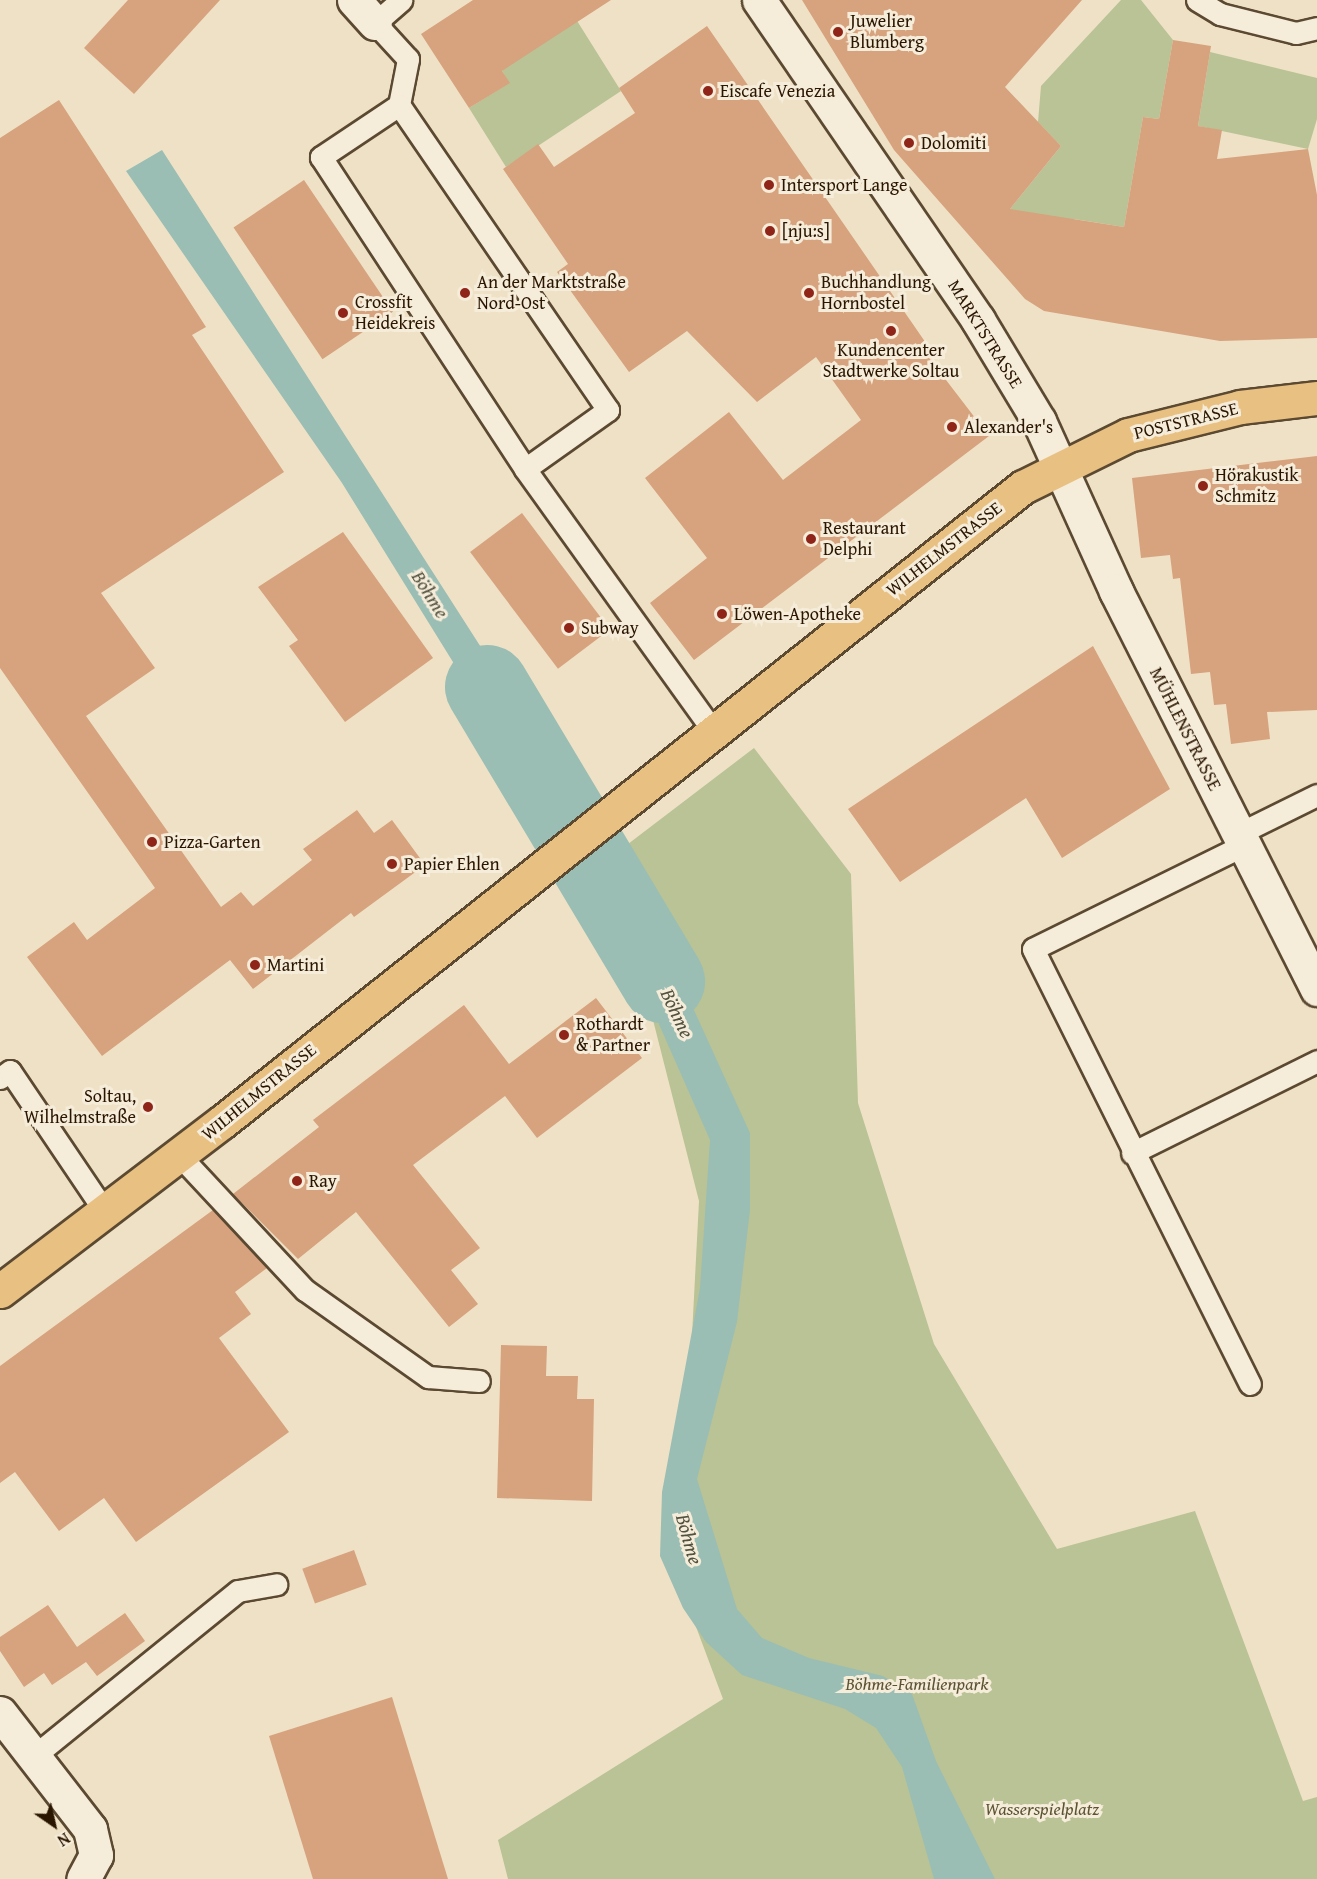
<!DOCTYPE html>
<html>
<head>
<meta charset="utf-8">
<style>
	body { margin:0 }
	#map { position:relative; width:1317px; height:1879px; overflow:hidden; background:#efe1c5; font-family:"Gentium Book Plus",serif }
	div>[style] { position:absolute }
	.green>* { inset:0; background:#b9c395 }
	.water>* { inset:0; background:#9abeb4 }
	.pier>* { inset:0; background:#efe1c5 }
	.river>* { height:84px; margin:-42px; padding:0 42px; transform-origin:42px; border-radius:42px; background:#9abeb4 }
	.building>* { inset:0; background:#d7a27e; transform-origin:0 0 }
	.roads { filter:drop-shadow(2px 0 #5b4931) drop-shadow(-2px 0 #5b4931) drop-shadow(0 2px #5b4931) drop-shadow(0 -2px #5b4931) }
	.lane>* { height:21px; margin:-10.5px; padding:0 10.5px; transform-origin:10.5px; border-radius:10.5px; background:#f5ecd9 }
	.street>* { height:33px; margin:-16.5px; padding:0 16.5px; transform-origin:16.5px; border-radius:16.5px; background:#f5ecd9 }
	.primary>* { height:33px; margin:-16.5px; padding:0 16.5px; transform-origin:16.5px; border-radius:16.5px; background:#e8c082 }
	.dots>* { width:16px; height:16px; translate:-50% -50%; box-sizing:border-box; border:3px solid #f5ecd9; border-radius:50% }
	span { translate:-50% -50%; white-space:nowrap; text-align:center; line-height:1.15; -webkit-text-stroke:6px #f5ecd9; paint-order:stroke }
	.poi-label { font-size:18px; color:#2a1600 }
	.left { translate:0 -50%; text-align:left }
	.right { translate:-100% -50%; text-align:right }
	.street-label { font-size:18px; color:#2a1600 }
	.park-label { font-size:18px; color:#5c5334; font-style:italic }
	.water-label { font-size:20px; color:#51513f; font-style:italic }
	.north { position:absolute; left:24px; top:1795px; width:60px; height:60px; -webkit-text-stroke:4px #f5ecd9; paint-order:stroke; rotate:146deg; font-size:16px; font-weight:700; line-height:24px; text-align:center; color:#2a1600 }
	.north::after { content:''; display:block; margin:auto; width:21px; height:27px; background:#2a1600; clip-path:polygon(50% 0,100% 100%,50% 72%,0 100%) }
</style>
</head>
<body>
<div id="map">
	<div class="green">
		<div style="clip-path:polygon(564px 0,621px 91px,506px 167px,469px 108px,509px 83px,502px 71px)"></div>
		<div style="clip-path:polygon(1121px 0,1141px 0,1173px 40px,1159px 119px,1143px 117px,1124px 227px,1074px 219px,997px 225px,1061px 146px,1038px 122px,1041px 86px)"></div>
		<div style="clip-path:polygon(1210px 52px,1317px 78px,1317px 119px,1308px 149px,1198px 126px)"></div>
		<div style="clip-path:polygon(754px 748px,851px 874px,858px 1103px,934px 1344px,1057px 1549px,1195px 1511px,1303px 1801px,1317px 1797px,1317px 1879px,508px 1879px,498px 1840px,723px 1699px,661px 1533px,690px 1374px,699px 1201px,653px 1020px,569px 889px)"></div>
	</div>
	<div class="water">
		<div style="clip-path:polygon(162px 150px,563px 775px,536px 796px,342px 483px,126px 171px)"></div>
		<div style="clip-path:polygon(618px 869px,683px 986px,750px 1133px,750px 1210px,737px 1322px,697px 1479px,737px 1609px,762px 1638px,809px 1658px,883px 1676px,912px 1694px,936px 1761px,995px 1879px,934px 1879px,902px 1767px,876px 1728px,845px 1709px,742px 1675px,706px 1642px,683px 1608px,660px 1556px,662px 1492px,700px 1288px,710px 1140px,654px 1013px,578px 900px)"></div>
	</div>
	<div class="pier">
		<div style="clip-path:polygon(617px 867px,621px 867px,575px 902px,576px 898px)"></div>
	</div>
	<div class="river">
		<div style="left:487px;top:687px;width:343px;rotate:59.1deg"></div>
	</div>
	<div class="building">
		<div style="clip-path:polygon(128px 0,220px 0,134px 94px,84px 48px)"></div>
		<div style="clip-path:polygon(473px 0,611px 0,502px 71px,510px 83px,469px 108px,421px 34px)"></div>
		<div style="clip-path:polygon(802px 0,1082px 0,1005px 87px,1061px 146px,1010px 209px,1124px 227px,1143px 117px,1159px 119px,1173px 40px,1211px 46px,1198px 126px,1222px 130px,1217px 159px,1308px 149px,1317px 195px,1317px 338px,1220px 341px,1044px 311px,1025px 299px,894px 150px)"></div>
		<div style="clip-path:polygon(707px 26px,928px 346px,923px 350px,989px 436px,694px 660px,650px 603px,707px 558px,645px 478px,729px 412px,783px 480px,861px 420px,816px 357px,757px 402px,687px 331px,629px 372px,557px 272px,568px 264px,503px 169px,538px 144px,554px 167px,635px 113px,619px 88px)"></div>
		<div style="clip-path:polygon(59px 100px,206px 327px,192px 335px,284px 472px,101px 593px,155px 668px,86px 716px,221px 907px,241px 892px,253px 906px,312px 860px,303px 849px,357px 810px,374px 833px,392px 820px,425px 865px,354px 917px,351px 913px,253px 989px,230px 960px,102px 1056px,27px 957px,74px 922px,87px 940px,155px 888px,0 668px,0 138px)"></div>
		<div style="left:304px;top:180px;width:159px;height:85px;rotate:56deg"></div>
		<div style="clip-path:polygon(1317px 456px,1317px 710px,1267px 712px,1270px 739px,1231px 744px,1226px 704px,1214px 705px,1210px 672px,1191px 674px,1180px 578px,1173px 579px,1170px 555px,1141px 558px,1132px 478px)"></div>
		<div style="left:522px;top:513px;width:146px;height:65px;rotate:53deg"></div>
		<div style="clip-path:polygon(343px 532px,433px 658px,345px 722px,289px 646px,298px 640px,258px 587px)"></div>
		<div style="clip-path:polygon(1093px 646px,1170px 789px,1062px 858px,1026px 798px,900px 882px,848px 809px)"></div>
		<div style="clip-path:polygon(596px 998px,642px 1058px,537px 1138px,505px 1096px,413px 1165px,480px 1248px,451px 1270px,478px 1304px,449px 1327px,356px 1212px,298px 1259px,233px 1194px,319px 1127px,313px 1120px,464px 1005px,509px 1064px)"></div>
		<div style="clip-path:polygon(213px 1210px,267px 1268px,235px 1292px,251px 1314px,219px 1338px,289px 1432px,136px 1542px,104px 1498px,59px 1531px,15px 1472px,0 1483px,0 1366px)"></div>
		<div style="clip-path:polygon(501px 1345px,547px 1346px,546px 1376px,578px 1376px,577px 1399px,594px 1399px,592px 1501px,497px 1498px)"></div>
		<div style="left:354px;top:1550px;width:37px;height:55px;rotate:70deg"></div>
		<div style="clip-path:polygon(48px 1605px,77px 1647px,125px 1613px,145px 1641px,97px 1676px,86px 1662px,52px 1685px,44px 1673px,24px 1687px,0 1651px,0 1637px)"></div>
		<div style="clip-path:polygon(392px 1697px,448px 1879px,313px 1879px,269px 1736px)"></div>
	</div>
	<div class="roads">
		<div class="lane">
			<div style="left:1197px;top:0;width:27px;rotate:31deg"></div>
			<div style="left:1220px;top:14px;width:78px;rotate:14deg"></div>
			<div style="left:1296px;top:33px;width:22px;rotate:-13deg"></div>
			<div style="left:399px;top:105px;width:47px;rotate:-78.9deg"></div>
			<div style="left:408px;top:59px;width:49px;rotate:-132.5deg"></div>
			<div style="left:375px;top:23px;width:35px;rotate:-41deg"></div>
			<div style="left:525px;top:469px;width:102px;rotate:-35.4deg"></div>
			<div style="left:608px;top:410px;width:370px;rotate:-124.4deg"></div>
			<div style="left:399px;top:105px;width:94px;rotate:146.3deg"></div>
			<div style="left:321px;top:157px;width:373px;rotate:56.8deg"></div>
			<div style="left:525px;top:469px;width:322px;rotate:54.3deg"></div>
			<div style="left:1238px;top:834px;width:88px;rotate:-26.3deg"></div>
			<div style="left:1244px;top:845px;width:235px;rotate:153.8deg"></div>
			<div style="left:1033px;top:949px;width:486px;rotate:63.5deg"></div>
			<div style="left:0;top:1078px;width:12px;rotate:-35deg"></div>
			<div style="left:10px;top:1071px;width:170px;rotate:56deg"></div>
			<div style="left:1132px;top:1153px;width:207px;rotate:-26.4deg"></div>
			<div style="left:179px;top:1155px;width:185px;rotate:47deg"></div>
			<div style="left:305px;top:1290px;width:151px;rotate:35.3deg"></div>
			<div style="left:428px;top:1377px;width:51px;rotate:4.5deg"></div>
			<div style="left:34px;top:1756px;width:262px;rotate:-39deg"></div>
			<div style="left:238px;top:1591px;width:39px;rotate:-10deg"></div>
		</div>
		<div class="street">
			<div style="left:354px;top:0;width:31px;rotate:48deg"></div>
			<div style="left:759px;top:0;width:388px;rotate:55.6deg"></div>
			<div style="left:978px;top:320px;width:118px;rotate:58.9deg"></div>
			<div style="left:1039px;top:421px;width:187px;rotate:65.6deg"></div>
			<div style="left:1116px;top:591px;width:446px;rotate:63.2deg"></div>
			<div style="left:0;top:1713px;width:147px;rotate:52.2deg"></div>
			<div style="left:90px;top:1829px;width:27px;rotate:77deg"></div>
			<div style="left:96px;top:1855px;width:27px;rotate:118deg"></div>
		</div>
		<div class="primary">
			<div style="left:0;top:1291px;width:279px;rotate:-37.3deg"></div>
			<div style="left:222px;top:1122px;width:1022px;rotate:-38.41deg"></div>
			<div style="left:1023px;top:487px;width:117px;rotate:-26.3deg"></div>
			<div style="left:1128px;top:435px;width:115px;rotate:-14deg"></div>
			<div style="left:1240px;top:407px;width:78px;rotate:-6.7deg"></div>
		</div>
	</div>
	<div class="dots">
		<div style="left:838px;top:32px;background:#8f2418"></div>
		<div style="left:708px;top:91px;background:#8f2418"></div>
		<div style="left:909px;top:143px;background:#8f2418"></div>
		<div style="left:769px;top:185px;background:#8f2418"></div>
		<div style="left:770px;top:231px;background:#8f2418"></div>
		<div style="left:465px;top:293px;background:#8f2418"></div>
		<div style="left:809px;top:293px;background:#8f2418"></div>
		<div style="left:343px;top:313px;background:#8f2418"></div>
		<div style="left:891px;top:331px;background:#8f2418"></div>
		<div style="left:952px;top:427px;background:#8f2418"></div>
		<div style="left:1203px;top:486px;background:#8f2418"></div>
		<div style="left:811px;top:539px;background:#8f2418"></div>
		<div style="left:722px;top:614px;background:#8f2418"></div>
		<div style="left:569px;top:628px;background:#8f2418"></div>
		<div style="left:152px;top:842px;background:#8f2418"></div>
		<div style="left:392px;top:864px;background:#8f2418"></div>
		<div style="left:255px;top:965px;background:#8f2418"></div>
		<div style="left:564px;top:1035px;background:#8f2418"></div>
		<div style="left:148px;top:1107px;background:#8f2418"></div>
		<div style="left:297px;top:1181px;background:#8f2418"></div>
	</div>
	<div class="poi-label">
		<span class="left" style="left:850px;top:32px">Juwelier<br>Blumberg</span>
		<span class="left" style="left:720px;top:91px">Eiscafe Venezia</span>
		<span class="left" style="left:921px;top:143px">Dolomiti</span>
		<span class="left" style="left:781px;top:185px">Intersport Lange</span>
		<span class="left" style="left:782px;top:231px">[nju:s]</span>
		<span class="left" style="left:477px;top:293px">An der Marktstraße<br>Nord-Ost</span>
		<span class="left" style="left:821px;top:293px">Buchhandlung<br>Hornbostel</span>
		<span class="left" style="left:355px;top:313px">Crossfit<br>Heidekreis</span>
		<span style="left:891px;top:361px">Kundencenter<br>Stadtwerke Soltau</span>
		<span class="left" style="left:964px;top:427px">Alexander's</span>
		<span class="left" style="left:1215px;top:486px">Hörakustik<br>Schmitz</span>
		<span class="left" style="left:823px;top:539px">Restaurant<br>Delphi</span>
		<span class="left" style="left:734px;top:614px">Löwen-Apotheke</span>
		<span class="left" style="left:581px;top:628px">Subway</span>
		<span class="left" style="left:164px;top:842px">Pizza-Garten</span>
		<span class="left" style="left:404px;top:864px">Papier Ehlen</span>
		<span class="left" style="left:267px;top:965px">Martini</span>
		<span class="left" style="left:576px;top:1035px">Rothardt<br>&amp; Partner</span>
		<span class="right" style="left:136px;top:1107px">Soltau,<br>Wilhelmstraße</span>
		<span class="left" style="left:309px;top:1181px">Ray</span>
	</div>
	<div class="street-label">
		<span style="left:985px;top:334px;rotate:58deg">MARKTSTRASSE</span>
		<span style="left:1186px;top:421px;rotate:-14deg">POSTSTRASSE</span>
		<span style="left:944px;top:549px;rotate:-38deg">WILHELMSTRASSE</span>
		<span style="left:1185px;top:729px;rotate:63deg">MÜHLENSTRASSE</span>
		<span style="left:259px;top:1092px;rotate:-39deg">WILHELMSTRASSE</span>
	</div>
	<div class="park-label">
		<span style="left:917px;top:1684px">Böhme-Familienpark</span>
		<span style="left:1042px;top:1809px">Wasserspielplatz</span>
	</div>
	<div class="water-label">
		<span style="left:431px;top:594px;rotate:58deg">Böhme</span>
		<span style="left:678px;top:1013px;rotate:65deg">Böhme</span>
		<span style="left:690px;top:1539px;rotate:74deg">Böhme</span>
	</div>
	<div class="north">N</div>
</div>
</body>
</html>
